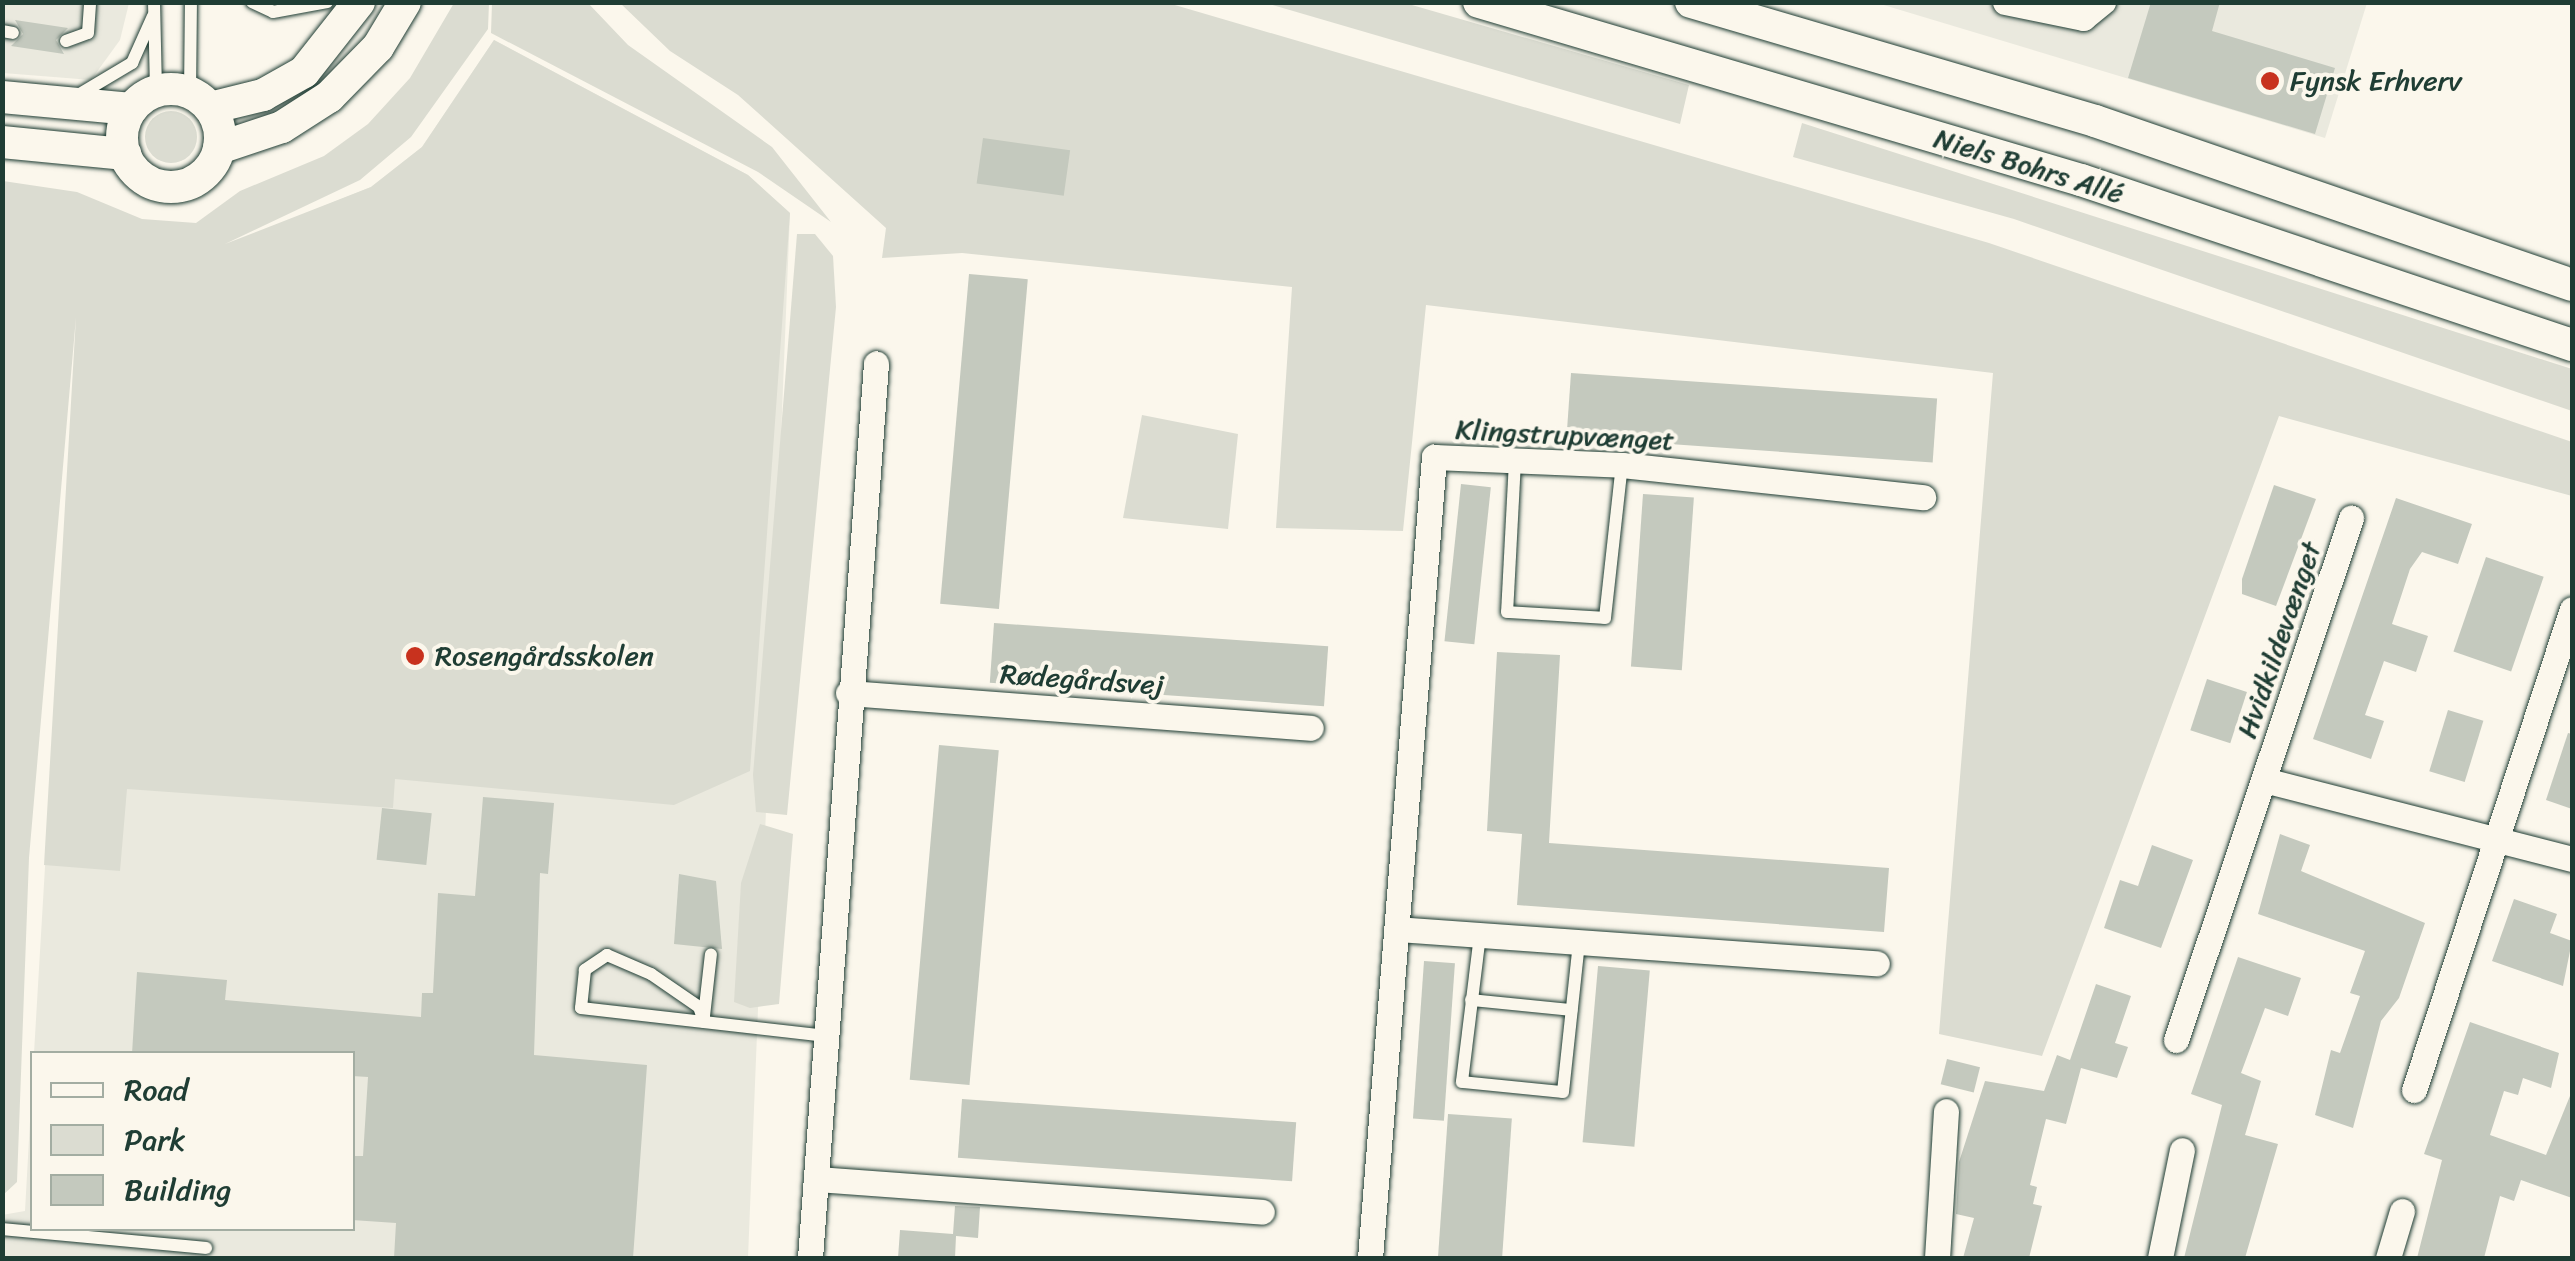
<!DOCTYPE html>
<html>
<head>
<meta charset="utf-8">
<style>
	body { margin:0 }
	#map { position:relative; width:2575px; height:1261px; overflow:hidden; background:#fbf7ec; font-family:Sriracha,sans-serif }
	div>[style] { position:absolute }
	.built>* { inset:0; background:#eae9de }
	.green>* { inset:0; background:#dbdcd1 }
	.round { border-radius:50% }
	.building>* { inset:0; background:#c4c9be; transform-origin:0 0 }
	.roads { filter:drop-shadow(0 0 2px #1f3d34) drop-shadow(0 0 2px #1f3d34) }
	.service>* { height:12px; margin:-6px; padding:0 6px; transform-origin:6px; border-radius:6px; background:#fbf7ec }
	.minor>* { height:25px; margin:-12.5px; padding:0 12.5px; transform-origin:12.5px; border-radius:12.5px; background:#fbf7ec }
	.tertiary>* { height:32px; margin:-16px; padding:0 16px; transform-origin:16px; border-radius:16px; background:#fbf7ec }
	.tertiary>.ring { margin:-16px; padding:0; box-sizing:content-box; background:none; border:32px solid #fbf7ec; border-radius:50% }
	.dots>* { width:28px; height:28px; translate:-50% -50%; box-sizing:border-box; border:5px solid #fbf7ec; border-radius:50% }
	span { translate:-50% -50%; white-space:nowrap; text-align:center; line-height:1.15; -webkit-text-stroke:8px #fbf7ec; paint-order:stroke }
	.poi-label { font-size:28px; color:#1f3d34 }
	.left { translate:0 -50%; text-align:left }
	.street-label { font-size:28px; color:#1f3d34 }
	.frame { position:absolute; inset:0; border:5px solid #1f3d34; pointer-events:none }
	.legend { position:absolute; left:30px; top:1051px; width:325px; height:180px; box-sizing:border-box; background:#fbf7ec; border:2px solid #a3ada2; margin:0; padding:12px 18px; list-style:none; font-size:30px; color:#1f3d34 }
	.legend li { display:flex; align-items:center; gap:20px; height:50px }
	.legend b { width:50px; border:2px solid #a3ada2 }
</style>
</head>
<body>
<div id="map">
	<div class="built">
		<div style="clip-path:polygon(2px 3px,129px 3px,120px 40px,91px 80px,3px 73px)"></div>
		<div style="clip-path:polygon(1877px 3px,2367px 3px,2325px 138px)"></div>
		<div style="clip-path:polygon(494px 40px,748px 175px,790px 213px,748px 1258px,3px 1258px,2px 1215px,25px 1211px,32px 1085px,32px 1228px,352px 1228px,352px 1054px,34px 1053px,81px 258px,204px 254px,371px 187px,422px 147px)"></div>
	</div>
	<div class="green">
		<div style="clip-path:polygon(454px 3px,489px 3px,488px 29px,411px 137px,360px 180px,225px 244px,371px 187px,422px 147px,494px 40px,748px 175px,790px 213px,750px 771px,674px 805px,395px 779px,393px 808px,127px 789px,120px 871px,44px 865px,76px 317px,29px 858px,17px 1182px,3px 1195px,3px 181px,77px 192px,142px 219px,196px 223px,240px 191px,324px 156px,368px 124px,410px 78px)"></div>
		<div style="clip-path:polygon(492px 3px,588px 3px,628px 45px,772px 147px,831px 222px,758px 172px,491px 33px)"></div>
		<div style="clip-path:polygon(620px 3px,1168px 3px,1989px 243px,2572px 442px,2572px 496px,2279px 416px,2042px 1056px,1939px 1034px,1993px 373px,1426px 305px,1403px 531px,1276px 528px,1292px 287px,962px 253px,882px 258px,886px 228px,738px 95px,670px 51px)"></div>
		<div style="clip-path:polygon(1266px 3px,1405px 3px,1689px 85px,1680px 124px)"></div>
		<div class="round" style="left:145px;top:111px;width:52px;height:52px"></div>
		<div style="clip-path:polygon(1802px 123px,2572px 369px,2572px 411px,2014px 219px,1793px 157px)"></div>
		<div style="clip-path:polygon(797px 234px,815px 234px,833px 256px,836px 307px,787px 815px,756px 812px,753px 775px)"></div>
		<div style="clip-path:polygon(1142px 415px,1238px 434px,1228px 529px,1123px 518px)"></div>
		<div style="clip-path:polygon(760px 824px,793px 834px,779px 1004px,750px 1008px,734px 1002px,741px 883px)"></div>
	</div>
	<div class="building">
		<div style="clip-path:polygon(2151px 2px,2220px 2px,2212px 31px,2335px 68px,2315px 134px,2128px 78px)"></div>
		<div style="clip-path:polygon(15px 20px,68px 28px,56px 40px,64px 54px,11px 46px,23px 34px)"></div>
		<div style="left:983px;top:138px;width:88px;height:46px;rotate:8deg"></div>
		<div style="left:969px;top:274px;width:59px;height:331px;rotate:5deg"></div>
		<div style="left:1571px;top:373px;width:367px;height:64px;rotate:4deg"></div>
		<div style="left:1461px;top:484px;width:30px;height:158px;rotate:6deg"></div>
		<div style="clip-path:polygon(2274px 485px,2316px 499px,2276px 606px,2242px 594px,2242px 579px)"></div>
		<div style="left:1643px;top:494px;width:51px;height:173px;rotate:4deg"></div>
		<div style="clip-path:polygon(2396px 498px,2472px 524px,2458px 564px,2422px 552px,2410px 569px,2392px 624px,2428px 636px,2416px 672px,2384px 661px,2365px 715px,2384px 721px,2371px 759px,2313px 739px)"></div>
		<div style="left:2486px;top:557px;width:61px;height:100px;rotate:19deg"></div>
		<div style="left:994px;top:623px;width:335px;height:60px;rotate:4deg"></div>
		<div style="clip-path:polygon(1497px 652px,1560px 655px,1549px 843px,1889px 868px,1884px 932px,1517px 905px,1522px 834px,1487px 831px)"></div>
		<div style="left:2207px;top:679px;width:42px;height:54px;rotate:18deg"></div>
		<div style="left:2448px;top:710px;width:37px;height:64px;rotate:17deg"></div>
		<div style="clip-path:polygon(2568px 733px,2572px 734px,2572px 809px,2546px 800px)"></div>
		<div style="left:939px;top:745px;width:60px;height:336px;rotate:5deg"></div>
		<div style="clip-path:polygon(483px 797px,554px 803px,548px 874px,540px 873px,534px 1055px,647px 1065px,633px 1258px,394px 1258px,396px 1223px,352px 1220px,352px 1156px,363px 1156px,368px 1077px,352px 1076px,352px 1054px,132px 1054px,137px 972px,227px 980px,225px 1000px,421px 1017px,422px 993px,433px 993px,438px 893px,475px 896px)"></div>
		<div style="left:382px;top:808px;width:50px;height:52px;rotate:6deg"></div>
		<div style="clip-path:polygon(2280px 834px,2310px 845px,2301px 871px,2425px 923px,2399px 998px,2381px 1021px,2353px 1128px,2315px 1115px,2331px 1050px,2340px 1053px,2360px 996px,2350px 993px,2365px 951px,2258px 914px)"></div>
		<div style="clip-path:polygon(2152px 845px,2193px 860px,2161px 948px,2104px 928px,2120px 880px,2138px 886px)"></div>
		<div style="clip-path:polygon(679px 874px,716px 881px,722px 949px,674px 944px)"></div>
		<div style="clip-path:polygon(2514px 899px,2557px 914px,2550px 933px,2572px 941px,2563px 986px,2492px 961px)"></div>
		<div style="clip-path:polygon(2238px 957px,2301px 978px,2288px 1016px,2265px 1008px,2241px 1073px,2261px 1081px,2245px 1135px,2278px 1144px,2245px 1258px,2184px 1258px,2222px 1105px,2191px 1094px)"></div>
		<div style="left:1424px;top:961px;width:31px;height:158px;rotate:4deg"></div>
		<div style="left:1598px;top:966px;width:52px;height:177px;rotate:5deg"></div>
		<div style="clip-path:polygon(2096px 984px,2131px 996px,2115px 1043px,2128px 1047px,2117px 1078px,2081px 1068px,2066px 1124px,2046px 1119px,2030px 1185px,2037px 1187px,2033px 1204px,2042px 1206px,2029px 1258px,1963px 1258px,1974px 1218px,1956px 1214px,1959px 1162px,1985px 1081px,2044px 1091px,2057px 1055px,2070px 1060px)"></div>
		<div style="clip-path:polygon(2470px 1022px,2559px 1053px,2551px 1088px,2523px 1078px,2518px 1095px,2504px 1091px,2490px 1135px,2546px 1155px,2572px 1091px,2572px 1198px,2521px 1180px,2514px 1201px,2500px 1196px,2484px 1258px,2417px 1258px,2442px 1160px,2424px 1154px)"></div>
		<div style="left:1947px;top:1059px;width:34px;height:26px;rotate:14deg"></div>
		<div style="left:962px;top:1099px;width:335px;height:59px;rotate:4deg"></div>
		<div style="left:1448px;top:1114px;width:64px;height:144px;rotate:4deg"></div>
		<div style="clip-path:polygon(955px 1206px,980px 1207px,978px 1238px,956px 1236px,955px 1258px,898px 1258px,900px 1230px,953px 1234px)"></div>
	</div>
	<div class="roads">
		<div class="service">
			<div style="left:154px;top:2px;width:89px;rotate:88.7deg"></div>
			<div style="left:252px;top:2px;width:23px;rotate:25deg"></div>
			<div style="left:273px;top:12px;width:55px;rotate:-10.5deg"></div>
			<div style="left:2px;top:31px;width:11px;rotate:10deg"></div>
			<div style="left:66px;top:41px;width:23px;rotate:-20deg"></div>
			<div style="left:88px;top:33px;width:31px;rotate:-86deg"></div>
			<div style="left:190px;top:93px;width:91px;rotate:-89.4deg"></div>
			<div style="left:80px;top:94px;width:61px;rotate:-30.8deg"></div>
			<div style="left:132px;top:63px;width:51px;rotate:-65.9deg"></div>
			<div style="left:1515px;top:461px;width:151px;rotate:93deg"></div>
			<div style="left:1507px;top:612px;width:98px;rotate:3.5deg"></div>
			<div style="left:1605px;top:618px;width:154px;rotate:-83.7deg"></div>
			<div style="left:1480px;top:935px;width:148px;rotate:97deg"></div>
			<div style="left:1462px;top:1082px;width:101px;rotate:5.7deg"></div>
			<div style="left:1563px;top:1092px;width:151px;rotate:-83.9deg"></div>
			<div style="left:1471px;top:1000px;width:101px;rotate:5.7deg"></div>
			<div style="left:704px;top:1016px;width:62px;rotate:-83.6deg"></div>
			<div style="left:704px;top:1022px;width:16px;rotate:-108deg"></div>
			<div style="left:699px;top:1007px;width:58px;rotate:-145.5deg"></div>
			<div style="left:651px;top:974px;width:48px;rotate:-156.6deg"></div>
			<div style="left:607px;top:955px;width:27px;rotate:146deg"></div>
			<div style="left:585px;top:970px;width:38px;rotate:96deg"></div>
			<div style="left:581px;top:1008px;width:247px;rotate:6.5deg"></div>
			<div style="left:2px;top:1229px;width:205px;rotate:5.3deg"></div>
		</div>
		<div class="minor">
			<div style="left:2005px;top:2px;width:80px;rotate:11.6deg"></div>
			<div style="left:2083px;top:18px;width:26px;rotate:-39deg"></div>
			<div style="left:848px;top:693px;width:464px;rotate:4.3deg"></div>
			<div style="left:2264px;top:780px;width:318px;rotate:14.4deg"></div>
			<div style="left:1397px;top:929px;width:481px;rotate:4.1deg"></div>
			<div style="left:2176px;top:1040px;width:551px;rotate:-71.47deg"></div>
			<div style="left:2414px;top:1090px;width:506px;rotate:-71.82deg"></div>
			<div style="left:816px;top:1179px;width:447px;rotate:4.2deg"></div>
			<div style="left:810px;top:1258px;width:897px;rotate:-85.78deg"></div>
			<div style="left:1370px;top:1258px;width:804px;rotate:-85.43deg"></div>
			<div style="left:1434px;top:457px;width:188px;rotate:2.4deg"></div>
			<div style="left:1622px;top:465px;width:303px;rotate:6.1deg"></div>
			<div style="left:1937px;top:1258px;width:147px;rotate:-86.5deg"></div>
			<div style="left:2160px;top:1258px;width:110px;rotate:-78.5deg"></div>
			<div style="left:2388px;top:1258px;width:49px;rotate:-73.4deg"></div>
		</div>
		<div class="tertiary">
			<div style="left:1479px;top:2px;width:628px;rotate:16.47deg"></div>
			<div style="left:2081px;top:180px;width:518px;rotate:18.57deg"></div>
			<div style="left:1691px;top:2px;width:421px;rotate:16.4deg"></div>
			<div style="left:2095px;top:121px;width:504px;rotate:18.97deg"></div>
			<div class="ring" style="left:122px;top:89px;width:66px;height:66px"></div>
			<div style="left:2px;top:97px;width:130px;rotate:5.3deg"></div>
			<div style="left:210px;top:108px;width:55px;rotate:-13.8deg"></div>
			<div style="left:263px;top:95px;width:47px;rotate:-29.3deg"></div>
			<div style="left:304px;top:72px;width:89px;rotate:-51.8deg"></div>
			<div style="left:2px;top:142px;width:124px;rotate:5.6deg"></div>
			<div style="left:219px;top:148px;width:66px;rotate:-18.4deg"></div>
			<div style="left:282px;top:127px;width:56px;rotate:-32.6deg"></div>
			<div style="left:329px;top:97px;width:70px;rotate:-45.6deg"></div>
			<div style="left:378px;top:47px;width:52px;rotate:-59deg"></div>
		</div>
	</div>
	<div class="dots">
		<div style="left:2270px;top:81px;background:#c8321e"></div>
		<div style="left:415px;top:656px;background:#c8321e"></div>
	</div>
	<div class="poi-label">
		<span class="left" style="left:2290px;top:81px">Fynsk Erhverv</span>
		<span class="left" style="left:435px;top:656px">Rosengårdsskolen</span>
	</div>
	<div class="street-label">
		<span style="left:2029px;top:166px;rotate:17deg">Niels Bohrs Allé</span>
		<span style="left:1565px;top:435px;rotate:3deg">Klingstrupvænget</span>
		<span style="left:2279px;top:640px;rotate:-71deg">Hvidkildevænget</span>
		<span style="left:1082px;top:680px;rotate:4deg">Rødegårdsvej</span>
	</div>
	<div class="frame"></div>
	<ul class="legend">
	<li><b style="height:12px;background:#fbf7ec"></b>Road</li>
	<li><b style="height:28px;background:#dbdcd1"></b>Park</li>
	<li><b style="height:28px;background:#c4c9be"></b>Building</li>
	</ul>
</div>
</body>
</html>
